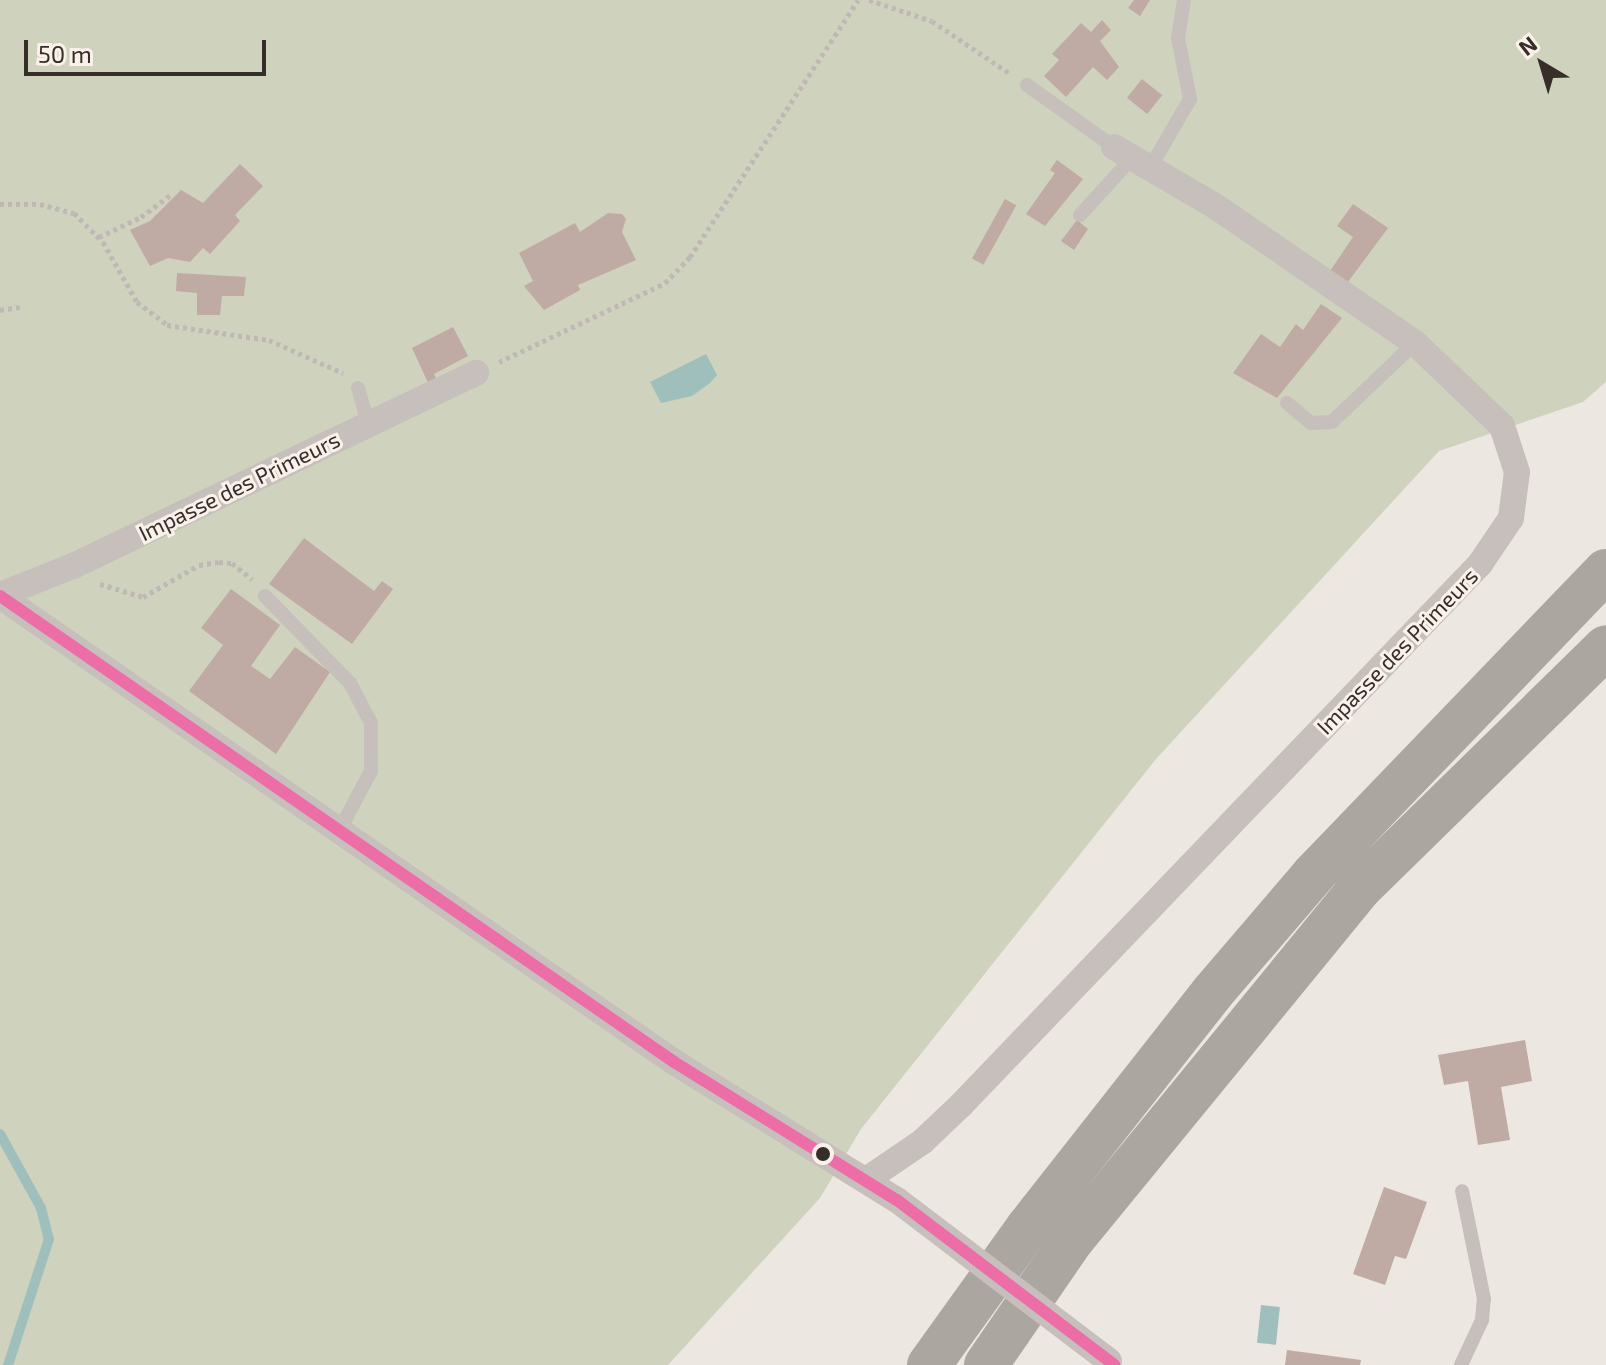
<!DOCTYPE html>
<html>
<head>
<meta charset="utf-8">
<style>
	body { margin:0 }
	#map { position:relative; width:1606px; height:1365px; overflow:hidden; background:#ede7e2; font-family:"Exo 2",sans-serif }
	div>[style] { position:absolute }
	.green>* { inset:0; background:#cfd2bd }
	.water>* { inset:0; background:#9fbfbd; transform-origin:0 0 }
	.stream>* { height:10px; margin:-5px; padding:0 5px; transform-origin:5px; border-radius:5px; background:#9fbfbd }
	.building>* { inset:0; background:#c0aaa4; transform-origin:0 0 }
	.path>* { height:5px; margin-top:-2.5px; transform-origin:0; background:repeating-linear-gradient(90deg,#bfb8b4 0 4px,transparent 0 8px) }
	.lane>* { height:14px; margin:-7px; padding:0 7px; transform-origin:7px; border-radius:7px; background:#c6bfbb }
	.street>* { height:26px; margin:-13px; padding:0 13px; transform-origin:13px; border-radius:13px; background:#c6bfbb }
	.highway>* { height:44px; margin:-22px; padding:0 22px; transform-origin:22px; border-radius:22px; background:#aca6a1 }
	.street-bridge>* { height:26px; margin:-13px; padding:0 13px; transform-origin:13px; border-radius:13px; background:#c6bfbb }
	.bus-1>* { height:12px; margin:-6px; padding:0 6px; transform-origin:6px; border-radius:6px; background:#ed6ea7 }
	.dots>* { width:22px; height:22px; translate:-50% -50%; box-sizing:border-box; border:4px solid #f9f1ea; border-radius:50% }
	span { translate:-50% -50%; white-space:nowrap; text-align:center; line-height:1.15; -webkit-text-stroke:6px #f9f1ea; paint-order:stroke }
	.street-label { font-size:22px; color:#372d29 }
	.north { position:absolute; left:1502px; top:24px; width:80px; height:80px; -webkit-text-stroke:6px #f9f1ea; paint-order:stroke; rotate:322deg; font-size:22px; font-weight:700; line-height:32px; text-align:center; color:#372d29 }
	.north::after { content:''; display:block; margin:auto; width:28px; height:36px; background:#372d29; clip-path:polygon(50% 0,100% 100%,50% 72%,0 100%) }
	.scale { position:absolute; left:24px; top:40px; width:242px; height:36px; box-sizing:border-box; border:4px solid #372d29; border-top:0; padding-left:10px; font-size:24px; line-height:28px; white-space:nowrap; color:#372d29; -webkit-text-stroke:6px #f9f1ea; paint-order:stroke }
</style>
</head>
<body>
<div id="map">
	<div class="green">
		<div style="clip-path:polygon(0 0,1606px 0,1606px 382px,1583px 402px,1439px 451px,1156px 759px,861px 1129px,820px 1198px,668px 1365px,0 1365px)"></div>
	</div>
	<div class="water">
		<div style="clip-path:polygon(706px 354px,717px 375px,710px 383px,692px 396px,661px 403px,650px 382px)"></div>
		<div style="left:1261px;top:1305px;width:19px;height:38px;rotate:6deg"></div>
	</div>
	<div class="stream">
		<div style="left:0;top:1134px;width:85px;rotate:61deg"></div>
		<div style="left:41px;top:1208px;width:32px;rotate:76deg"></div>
		<div style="left:49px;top:1239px;width:133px;rotate:108deg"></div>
	</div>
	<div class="building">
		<div style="clip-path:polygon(1134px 0,1150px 0,1140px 16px,1128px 8px)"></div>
		<div style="clip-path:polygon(1102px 20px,1111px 30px,1100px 41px,1119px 67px,1107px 80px,1093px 67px,1066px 97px,1044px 76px,1059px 60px,1052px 54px,1081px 23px,1091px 32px)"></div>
		<div style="left:1142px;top:79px;width:26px;height:24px;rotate:39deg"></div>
		<div style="clip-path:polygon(1057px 160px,1083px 179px,1045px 226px,1026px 214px,1055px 173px,1050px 170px)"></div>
		<div style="clip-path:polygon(240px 164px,263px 186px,235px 215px,240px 221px,210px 254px,203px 248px,190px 262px,168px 258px,150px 266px,130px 230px,150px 221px,181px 190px,203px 203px)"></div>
		<div style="left:1005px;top:199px;width:13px;height:68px;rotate:29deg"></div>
		<div style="clip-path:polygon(1353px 204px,1388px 228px,1345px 286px,1328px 274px,1353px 237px,1337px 226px)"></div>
		<div style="clip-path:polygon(608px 213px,622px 214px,626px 219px,622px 232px,636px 260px,578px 285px,580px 290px,544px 310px,524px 286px,533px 281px,519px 253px,575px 223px,580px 232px)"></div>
		<div style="clip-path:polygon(1077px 220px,1088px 229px,1074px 250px,1061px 241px)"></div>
		<div style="clip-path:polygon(177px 273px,246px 277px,244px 296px,222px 296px,220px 315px,197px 315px,197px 293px,176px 291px)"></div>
		<div style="clip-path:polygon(1321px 304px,1342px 318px,1277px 398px,1233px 373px,1261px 334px,1280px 347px,1296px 324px,1303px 330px)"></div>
		<div style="clip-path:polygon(453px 327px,468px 356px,434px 374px,437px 381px,429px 385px,412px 348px)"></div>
		<div style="clip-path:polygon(304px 538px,374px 591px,382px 581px,393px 589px,352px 644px,269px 584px)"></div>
		<div style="clip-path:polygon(231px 589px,280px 625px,251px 666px,270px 679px,295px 647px,330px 672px,276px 754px,189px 691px,223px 645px,201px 628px)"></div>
		<div style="clip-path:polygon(1525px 1040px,1532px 1081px,1501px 1087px,1510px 1140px,1478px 1145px,1468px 1081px,1444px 1085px,1438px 1055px)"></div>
		<div style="clip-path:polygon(1384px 1187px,1427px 1202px,1406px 1259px,1395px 1256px,1385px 1285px,1353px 1274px)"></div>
		<div style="clip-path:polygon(1287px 1350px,1361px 1360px,1360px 1365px,1285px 1365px)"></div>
	</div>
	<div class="path">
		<div style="left:869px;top:0;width:66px;rotate:18.4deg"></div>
		<div style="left:932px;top:21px;width:93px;rotate:34deg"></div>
		<div style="left:0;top:204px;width:40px"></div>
		<div style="left:40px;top:204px;width:35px;rotate:15deg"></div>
		<div style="left:74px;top:213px;width:41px;rotate:45deg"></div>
		<div style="left:103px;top:242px;width:69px;rotate:60.5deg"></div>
		<div style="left:137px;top:302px;width:38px;rotate:37deg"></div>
		<div style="left:167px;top:325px;width:103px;rotate:8.4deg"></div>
		<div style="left:269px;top:340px;width:81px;rotate:24deg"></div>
		<div style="left:99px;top:237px;width:47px;rotate:-25.5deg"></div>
		<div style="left:141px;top:217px;width:38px;rotate:-37deg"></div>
		<div style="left:0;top:310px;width:24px;rotate:-9deg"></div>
		<div style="left:499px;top:362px;width:184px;rotate:-25.4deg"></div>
		<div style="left:665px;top:283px;width:36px;rotate:-46deg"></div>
		<div style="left:690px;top:257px;width:307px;rotate:-56.8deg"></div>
		<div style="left:100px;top:584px;width:45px;rotate:16.8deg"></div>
		<div style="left:143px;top:597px;width:64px;rotate:-29.7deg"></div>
		<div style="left:199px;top:565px;width:20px;rotate:-9deg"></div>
		<div style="left:219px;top:562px;width:13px;rotate:4deg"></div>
		<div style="left:232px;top:563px;width:26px;rotate:39deg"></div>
	</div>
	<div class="lane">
		<div style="left:1027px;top:85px;width:107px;rotate:35.5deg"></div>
		<div style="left:1150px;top:168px;width:80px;rotate:-59.9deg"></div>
		<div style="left:1190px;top:99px;width:62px;rotate:-101.1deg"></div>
		<div style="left:1178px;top:38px;width:38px;rotate:-81deg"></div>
		<div style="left:1080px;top:215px;width:77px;rotate:-47.6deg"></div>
		<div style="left:358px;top:388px;width:37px;rotate:74deg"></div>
		<div style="left:1287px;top:403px;width:31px;rotate:40deg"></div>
		<div style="left:1311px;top:423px;width:21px;rotate:-3deg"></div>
		<div style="left:1332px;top:422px;width:115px;rotate:-43.6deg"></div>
		<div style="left:265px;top:596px;width:122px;rotate:45.7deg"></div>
		<div style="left:350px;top:683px;width:45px;rotate:62.3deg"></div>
		<div style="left:371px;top:723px;width:48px;rotate:90deg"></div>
		<div style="left:371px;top:771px;width:68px;rotate:118.1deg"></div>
		<div style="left:1461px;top:1365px;width:50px;rotate:-65deg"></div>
		<div style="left:1482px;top:1320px;width:21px;rotate:-85deg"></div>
		<div style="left:1484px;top:1299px;width:110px;rotate:-101.5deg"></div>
	</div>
	<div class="street">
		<div style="left:0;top:595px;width:79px;rotate:-21.7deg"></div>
		<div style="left:73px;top:566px;width:447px;rotate:-25.6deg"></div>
		<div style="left:0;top:596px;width:819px;rotate:34.66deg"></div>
		<div style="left:674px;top:1062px;width:262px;rotate:31.8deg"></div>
		<div style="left:866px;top:1180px;width:68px;rotate:-34.2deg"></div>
		<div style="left:922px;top:1142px;width:54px;rotate:-43.5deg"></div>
		<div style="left:961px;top:1105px;width:750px;rotate:-46.19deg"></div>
		<div style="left:1480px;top:564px;width:55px;rotate:-56deg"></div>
		<div style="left:1511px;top:518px;width:46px;rotate:-82.6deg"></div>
		<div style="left:1517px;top:472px;width:48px;rotate:-108.1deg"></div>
		<div style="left:1502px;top:426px;width:120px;rotate:-136.3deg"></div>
		<div style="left:1415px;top:343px;width:242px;rotate:-145.6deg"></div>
		<div style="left:1215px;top:206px;width:117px;rotate:-149.7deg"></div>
	</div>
	<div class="highway">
		<div style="left:929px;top:1365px;width:170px;rotate:-54.3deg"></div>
		<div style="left:1028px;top:1227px;width:298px;rotate:-51.8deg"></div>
		<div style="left:1212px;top:993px;width:155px;rotate:-49.4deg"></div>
		<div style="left:1313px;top:875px;width:422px;rotate:-46.1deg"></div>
		<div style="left:986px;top:1365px;width:152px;rotate:-55.5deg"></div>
		<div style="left:1072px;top:1240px;width:455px;rotate:-50.7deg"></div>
		<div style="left:1360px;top:888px;width:344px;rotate:-44.4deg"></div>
	</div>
	<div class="street-bridge">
		<div style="left:897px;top:1200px;width:266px;rotate:37.2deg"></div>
	</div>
	<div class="bus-1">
		<div style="left:0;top:596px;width:819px;rotate:34.66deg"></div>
		<div style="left:674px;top:1062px;width:262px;rotate:31.8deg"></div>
		<div style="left:897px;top:1200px;width:273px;rotate:37.2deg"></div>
	</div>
	<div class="dots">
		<div style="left:823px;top:1154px;background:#372d29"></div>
	</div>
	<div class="street-label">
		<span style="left:239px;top:486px;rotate:-26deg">Impasse des Primeurs</span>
		<span style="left:1397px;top:651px;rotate:-46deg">Impasse des Primeurs</span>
	</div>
	<div class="north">N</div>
	<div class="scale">50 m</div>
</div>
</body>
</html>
